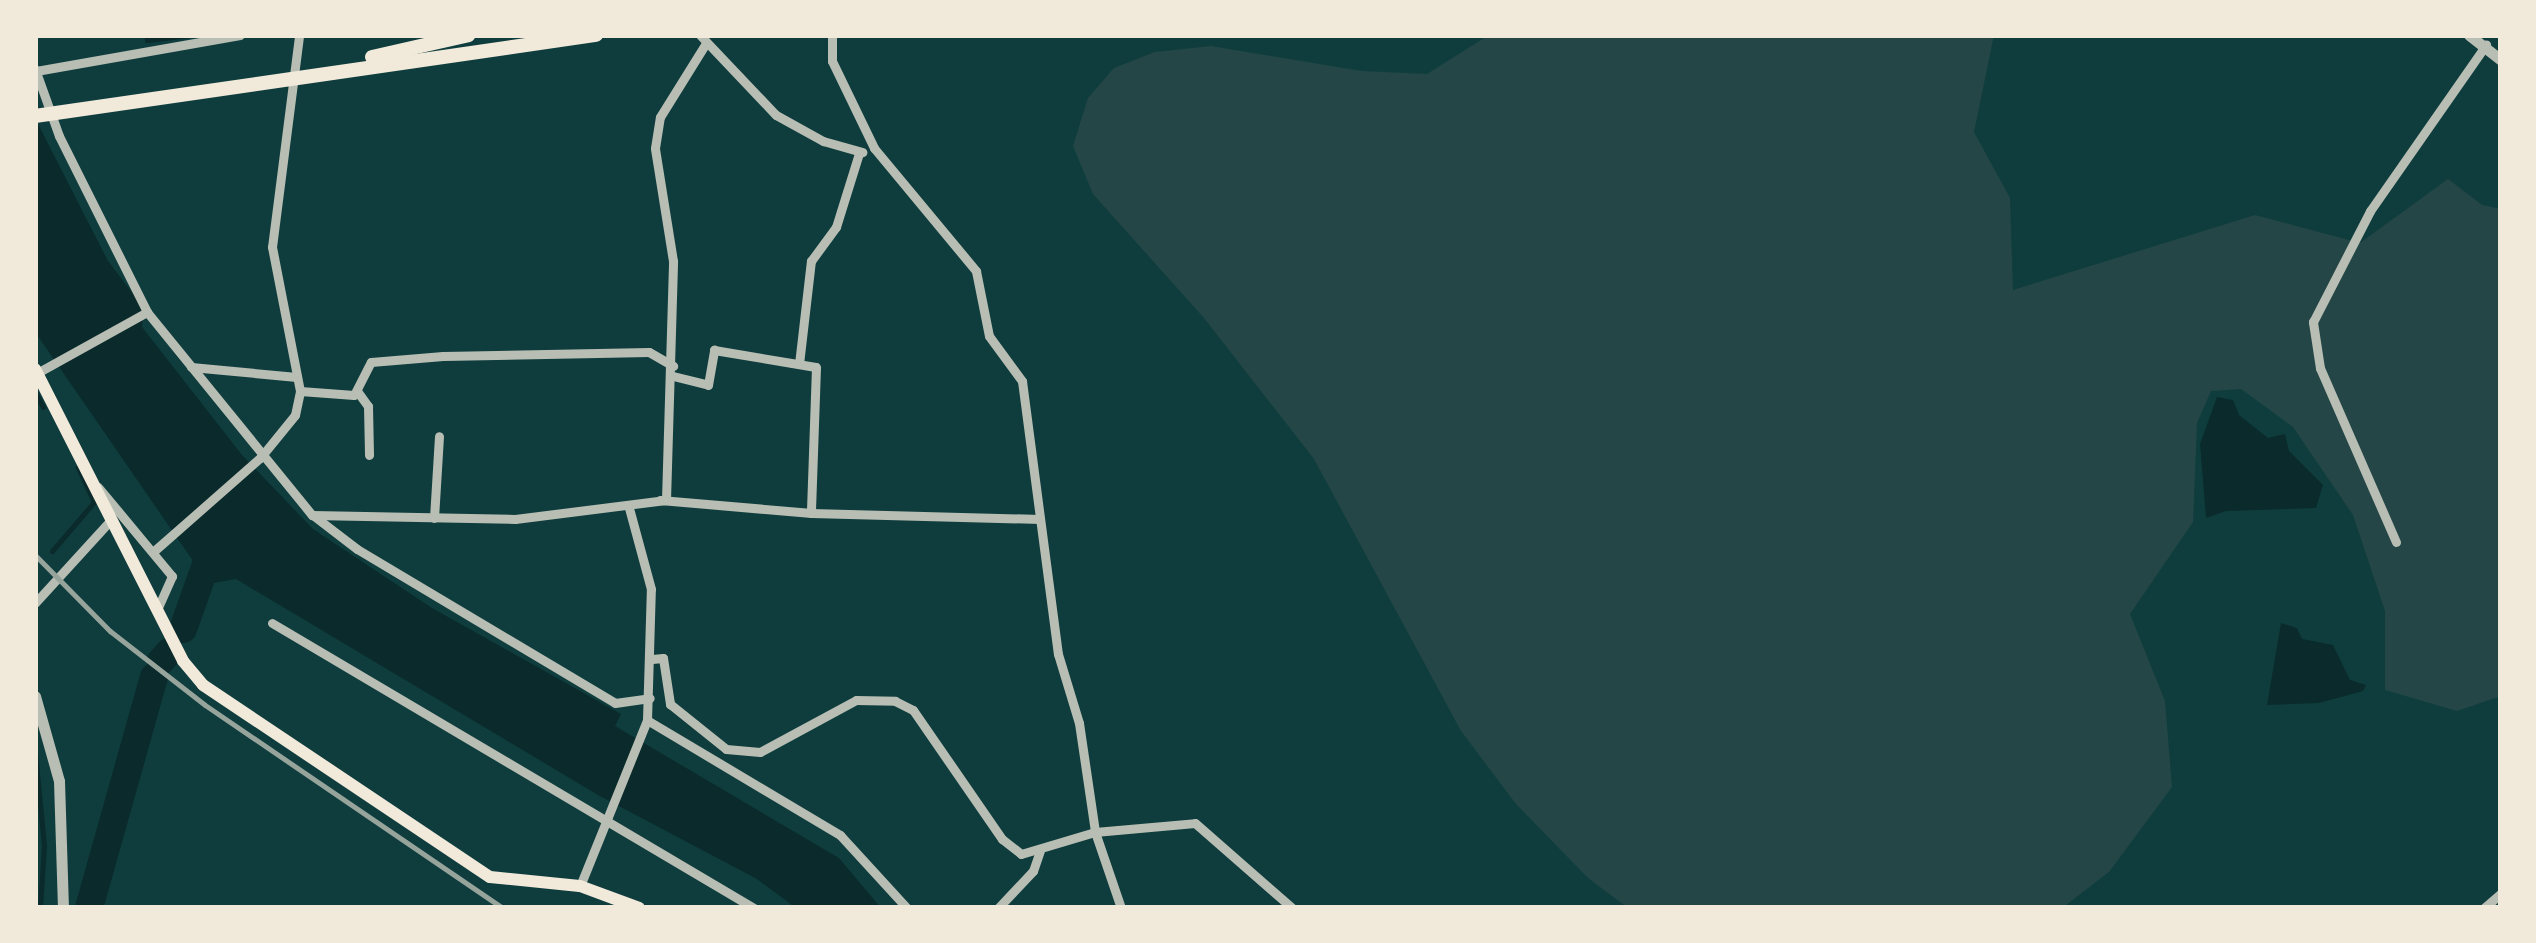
<!DOCTYPE html>
<html>
<head>
<meta charset="utf-8">
<style>
	body { margin:0 }
	#map { position:relative; width:2536px; height:943px; overflow:hidden; background:#0f3d3e; font-family:"Noto Sans",sans-serif }
	div>[style] { position:absolute }
	.green>* { inset:0; background:#244646 }
	.water>* { inset:0; background:#0a2a2b }
	.stream>* { height:5px; margin:-2.5px; padding:0 2.5px; transform-origin:2.5px; border-radius:2.5px; background:#0a2a2b }
	.river>* { height:28px; margin:-14px; padding:0 14px; transform-origin:14px; border-radius:14px; background:#0a2a2b }
	.minor>* { height:9px; margin:-4.5px; padding:0 4.5px; transform-origin:4.5px; border-radius:4.5px; background:#b8beb3 }
	.tertiary>* { height:11px; margin:-5.5px; padding:0 5.5px; transform-origin:5.5px; border-radius:5.5px; background:#b8beb3 }
	.secondary>* { height:12px; margin:-6px; padding:0 6px; transform-origin:6px; border-radius:6px; background:#f1e9da }
	.primary>* { height:14px; margin:-7px; padding:0 7px; transform-origin:7px; border-radius:7px; background:#f1e9da }
	.rail>* { height:5px; margin:-2.5px; padding:0 2.5px; transform-origin:2.5px; border-radius:2.5px; background:#97a49c }
	span { translate:-50% -50%; white-space:nowrap; text-align:center; line-height:1.15; -webkit-text-stroke:10px #f1e9da; paint-order:stroke }
	.frame { position:absolute; inset:0; border:38px solid #f1e9da; pointer-events:none }
</style>
</head>
<body>
<div id="map">
	<div class="green">
		<div style="clip-path:polygon(1489px 35px,1994px 35px,1974px 132px,2010px 198px,2013px 290px,2255px 215px,2360px 243px,2448px 179px,2482px 205px,2501px 209px,2501px 696px,2457px 711px,2385px 690px,2385px 611px,2353px 515px,2293px 427px,2241px 389px,2211px 391px,2197px 423px,2193px 522px,2130px 614px,2165px 701px,2172px 787px,2109px 872px,2062px 908px,1628px 908px,1588px 878px,1516px 804px,1461px 731px,1314px 459px,1204px 318px,1093px 194px,1073px 146px,1088px 98px,1114px 68px,1155px 52px,1211px 46px,1361px 71px,1427px 74px)"></div>
	</div>
	<div class="water">
		<div style="clip-path:polygon(35px 118px,108px 261px,144px 308px,142px 327px,242px 455px,313px 529px,432px 608px,621px 714px,615px 726px,839px 858px,881px 908px,796px 908px,757px 879px,598px 795px,236px 579px,214px 583px,200px 571px,35px 332px)"></div>
		<div style="clip-path:polygon(2217px 397px,2233px 400px,2239px 415px,2268px 438px,2285px 434px,2289px 451px,2323px 485px,2316px 508px,2226px 511px,2206px 518px,2200px 444px)"></div>
		<div style="clip-path:polygon(2281px 623px,2297px 628px,2302px 639px,2333px 645px,2350px 680px,2366px 685px,2363px 691px,2319px 703px,2267px 705px)"></div>
	</div>
	<div class="stream">
		<div style="left:146px;top:35px;width:5px;rotate:79deg"></div>
		<div style="left:147px;top:40px;width:43px;rotate:-6.6deg"></div>
		<div style="left:35px;top:392px;width:17px;rotate:62deg"></div>
		<div style="left:52px;top:551px;width:65px;rotate:-49.4deg"></div>
		<div style="left:94px;top:502px;width:38px;rotate:-115deg"></div>
		<div style="left:35px;top:752px;width:94px;rotate:84.5deg"></div>
		<div style="left:44px;top:846px;width:62px;rotate:93.7deg"></div>
	</div>
	<div class="river">
		<div style="left:183px;top:629px;width:96px;rotate:-70.4deg"></div>
		<div style="left:161px;top:661px;width:12px;rotate:-48deg"></div>
		<div style="left:89px;top:908px;width:240px;rotate:-74.3deg"></div>
	</div>
	<div class="minor">
		<div style="left:700px;top:35px;width:110px;rotate:46.5deg"></div>
		<div style="left:776px;top:115px;width:54px;rotate:29deg"></div>
		<div style="left:823px;top:141px;width:41px;rotate:15.8deg"></div>
		<div style="left:832px;top:35px;width:26px;rotate:90deg"></div>
		<div style="left:832px;top:61px;width:97px;rotate:64.2deg"></div>
		<div style="left:874px;top:148px;width:160px;rotate:50.3deg"></div>
		<div style="left:976px;top:271px;width:66px;rotate:78.7deg"></div>
		<div style="left:989px;top:336px;width:56px;rotate:53.7deg"></div>
		<div style="left:1022px;top:381px;width:275px;rotate:82.5deg"></div>
		<div style="left:1058px;top:654px;width:72px;rotate:73.1deg"></div>
		<div style="left:1079px;top:723px;width:110px;rotate:81.6deg"></div>
		<div style="left:1095px;top:832px;width:80px;rotate:71.1deg"></div>
		<div style="left:35px;top:69px;width:71px;rotate:70.3deg"></div>
		<div style="left:59px;top:136px;width:197px;rotate:63.4deg"></div>
		<div style="left:147px;top:312px;width:262px;rotate:50.9deg"></div>
		<div style="left:312px;top:515px;width:203px;rotate:1.1deg"></div>
		<div style="left:515px;top:519px;width:152px;rotate:-7.2deg"></div>
		<div style="left:666px;top:500px;width:239px;rotate:-88.3deg"></div>
		<div style="left:673px;top:261px;width:114px;rotate:-99.1deg"></div>
		<div style="left:655px;top:148px;width:31px;rotate:-81deg"></div>
		<div style="left:660px;top:117px;width:87px;rotate:-58.1deg"></div>
		<div style="left:36px;top:71px;width:207px;rotate:-10deg"></div>
		<div style="left:799px;top:364px;width:104px;rotate:-83.4deg"></div>
		<div style="left:811px;top:261px;width:42px;rotate:-53.7deg"></div>
		<div style="left:836px;top:227px;width:77px;rotate:-72.7deg"></div>
		<div style="left:191px;top:367px;width:106px;rotate:5.4deg"></div>
		<div style="left:37px;top:373px;width:126px;rotate:-29deg"></div>
		<div style="left:673px;top:376px;width:36px;rotate:14deg"></div>
		<div style="left:708px;top:385px;width:36px;rotate:-80deg"></div>
		<div style="left:714px;top:350px;width:103px;rotate:9.5deg"></div>
		<div style="left:816px;top:367px;width:146px;rotate:92deg"></div>
		<div style="left:300px;top:391px;width:54px;rotate:4.2deg"></div>
		<div style="left:354px;top:395px;width:37px;rotate:-63deg"></div>
		<div style="left:371px;top:362px;width:72px;rotate:-4.8deg"></div>
		<div style="left:443px;top:356px;width:206px;rotate:-1.1deg"></div>
		<div style="left:649px;top:352px;width:28px;rotate:30deg"></div>
		<div style="left:357px;top:391px;width:19px;rotate:54deg"></div>
		<div style="left:368px;top:406px;width:49px;rotate:88.8deg"></div>
		<div style="left:98px;top:487px;width:116px;rotate:50.3deg"></div>
		<div style="left:172px;top:576px;width:35px;rotate:114deg"></div>
		<div style="left:660px;top:500px;width:152px;rotate:4.9deg"></div>
		<div style="left:811px;top:513px;width:229px;rotate:1.5deg"></div>
		<div style="left:314px;top:516px;width:54px;rotate:37.5deg"></div>
		<div style="left:357px;top:549px;width:300px;rotate:30.8deg"></div>
		<div style="left:615px;top:703px;width:35px;rotate:-8deg"></div>
		<div style="left:434px;top:518px;width:82px;rotate:-86.5deg"></div>
		<div style="left:2396px;top:542px;width:190px;rotate:-113.6deg"></div>
		<div style="left:2320px;top:368px;width:47px;rotate:-98.7deg"></div>
		<div style="left:2313px;top:322px;width:125px;rotate:-62.8deg"></div>
		<div style="left:2370px;top:211px;width:203px;rotate:-55.1deg"></div>
		<div style="left:154px;top:551px;width:141px;rotate:-41.3deg"></div>
		<div style="left:260px;top:458px;width:55px;rotate:-50.9deg"></div>
		<div style="left:295px;top:415px;width:25px;rotate:-78deg"></div>
		<div style="left:300px;top:391px;width:147px;rotate:-101deg"></div>
		<div style="left:272px;top:247px;width:214px;rotate:-82.7deg"></div>
		<div style="left:35px;top:603px;width:111px;rotate:-47.6deg"></div>
		<div style="left:272px;top:623px;width:560px;rotate:30.6deg"></div>
		<div style="left:652px;top:659px;width:11px;rotate:-5deg"></div>
		<div style="left:663px;top:658px;width:47px;rotate:81.3deg"></div>
		<div style="left:670px;top:704px;width:72px;rotate:38.8deg"></div>
		<div style="left:726px;top:749px;width:34px;rotate:5deg"></div>
		<div style="left:760px;top:752px;width:109px;rotate:-28.4deg"></div>
		<div style="left:856px;top:700px;width:39px;rotate:1deg"></div>
		<div style="left:895px;top:701px;width:20px;rotate:27deg"></div>
		<div style="left:913px;top:710px;width:157px;rotate:55.4deg"></div>
		<div style="left:1002px;top:839px;width:24px;rotate:38deg"></div>
		<div style="left:1021px;top:854px;width:77px;rotate:-16.6deg"></div>
		<div style="left:1095px;top:832px;width:100px;rotate:-5.1deg"></div>
		<div style="left:1195px;top:823px;width:129px;rotate:41.2deg"></div>
		<div style="left:647px;top:720px;width:225px;rotate:30.8deg"></div>
		<div style="left:840px;top:835px;width:99px;rotate:47.5deg"></div>
		<div style="left:580px;top:886px;width:179px;rotate:-68deg"></div>
		<div style="left:647px;top:720px;width:131px;rotate:-88.3deg"></div>
		<div style="left:651px;top:589px;width:84px;rotate:-105.2deg"></div>
		<div style="left:998px;top:908px;width:51px;rotate:-46.6deg"></div>
		<div style="left:1033px;top:871px;width:21px;rotate:-71deg"></div>
		<div style="left:2484px;top:908px;width:23px;rotate:-41deg"></div>
	</div>
	<div class="tertiary">
		<div style="left:2469px;top:35px;width:41px;rotate:38deg"></div>
		<div style="left:35px;top:696px;width:88px;rotate:74.2deg"></div>
		<div style="left:59px;top:781px;width:127px;rotate:88.2deg"></div>
	</div>
	<div class="secondary">
		<div style="left:35px;top:369px;width:327px;rotate:63.1deg"></div>
		<div style="left:183px;top:661px;width:31px;rotate:50deg"></div>
		<div style="left:203px;top:685px;width:345px;rotate:33.8deg"></div>
		<div style="left:490px;top:877px;width:90px;rotate:5.7deg"></div>
		<div style="left:580px;top:886px;width:63px;rotate:20.4deg"></div>
	</div>
	<div class="primary">
		<div style="left:372px;top:57px;width:99px;rotate:-12.8deg"></div>
		<div style="left:35px;top:116px;width:567px;rotate:-8.22deg"></div>
	</div>
	<div class="rail">
		<div style="left:35px;top:555px;width:107px;rotate:45.4deg"></div>
		<div style="left:110px;top:631px;width:120px;rotate:37.9deg"></div>
		<div style="left:205px;top:705px;width:361px;rotate:34.3deg"></div>
	</div>
	<div class="frame"></div>
</div>
</body>
</html>
